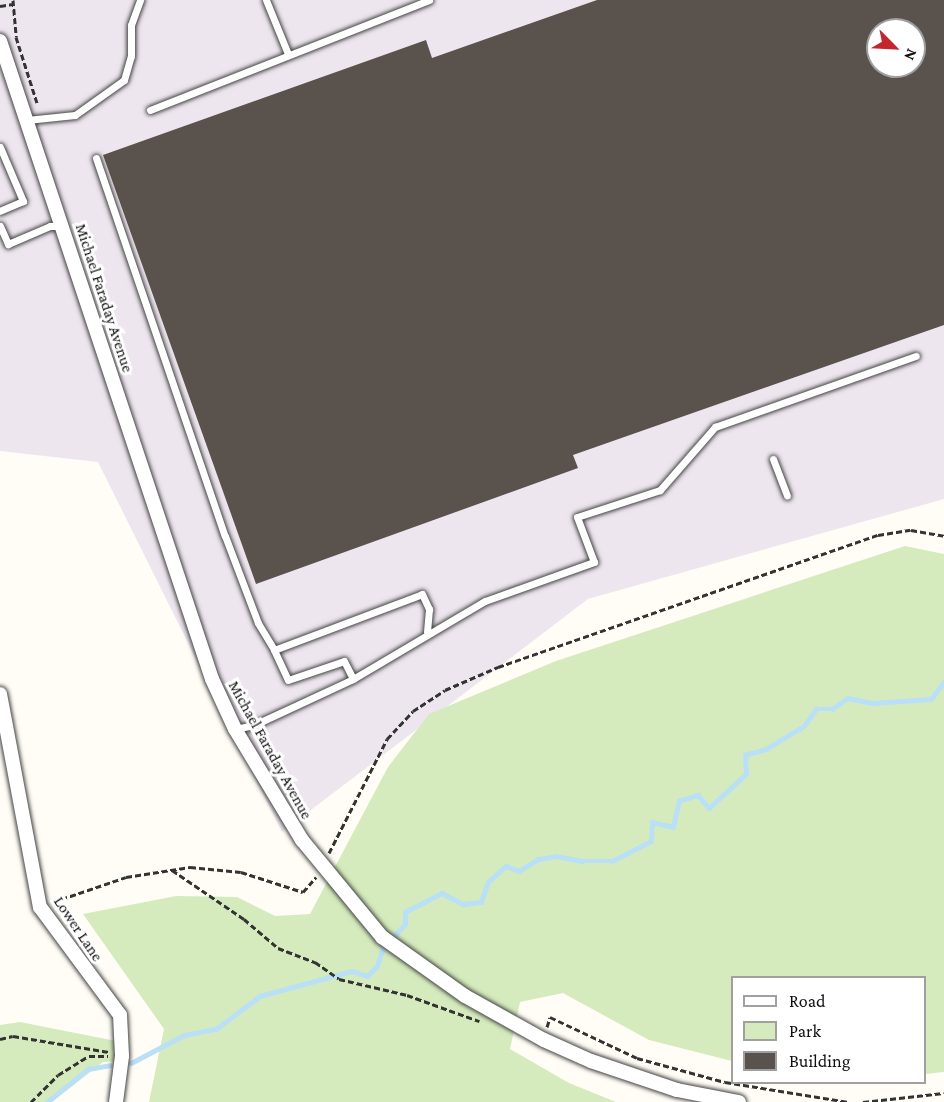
<!DOCTYPE html>
<html>
<head>
<meta charset="utf-8">
<style>
	body { margin:0 }
	#map { position:relative; width:944px; height:1102px; overflow:hidden; background:#fffdf5; font-family:"Crimson Pro",serif }
	div>[style] { position:absolute }
	.industrial>* { inset:0; background:#eee6ef }
	.green>* { inset:0; background:#d5ebbd }
	.stream>* { height:4.5px; margin:-2.25px; padding:0 2.25px; transform-origin:2.25px; border-radius:2.25px; background:#b9e0f7 }
	.building>* { inset:0; background:#5a524d }
	.path>* { height:3px; margin-top:-1.5px; transform-origin:0; background:repeating-linear-gradient(90deg,#333 0 6px,transparent 0 9px) }
	.roads { filter:drop-shadow(0 0 2px #444) drop-shadow(0 0 2px #444) }
	.lane>* { height:7px; margin:-3.5px; padding:0 3.5px; transform-origin:3.5px; border-radius:3.5px; background:#fff }
	.street>* { height:14px; margin:-7px; padding:0 7px; transform-origin:7px; border-radius:7px; background:#fff }
	span { translate:-50% -50%; white-space:nowrap; text-align:center; line-height:1.15; -webkit-text-stroke:6px #fff; paint-order:stroke }
	.street-label { font-size:16px; color:#111 }
	.legend { position:absolute; left:731px; top:976px; width:195px; height:108px; box-sizing:border-box; background:#fff; border:2px solid #a0a0a0; margin:0; padding:8px 10px; list-style:none; font-size:18px; color:#111 }
	.legend li { display:flex; align-items:center; gap:12px; height:30px }
	.legend b { width:30px; border:2px solid #a0a0a0 }
	.north { position:absolute; left:866px; top:18px; width:60px; height:60px; box-sizing:border-box; background:#fff; border:2px solid #a0a0a0; border-radius:50%; rotate:114deg; font-size:16px; font-weight:700; line-height:24px; text-align:center; color:#111 }
	.north::after { content:''; display:block; margin:auto; width:21px; height:27px; background:#c4262e; clip-path:polygon(50% 0,100% 100%,50% 72%,0 100%) }
</style>
</head>
<body>
<div id="map">
	<div class="industrial">
		<div style="clip-path:polygon(evenodd,0 0,944px 0,944px 499px,588px 599px,282px 832px,98px 462px,0 451px,0 0,878px 30px,914px 30px,914px 66px,878px 66px,878px 30px)"></div>
	</div>
	<div class="green">
		<div style="clip-path:polygon(905px 546px,944px 554px,944px 1072px,925px 1074px,924px 978px,732px 978px,732px 1061px,649px 1040px,563px 993px,520px 1002px,510px 1049px,569px 1083px,616px 1102px,149px 1102px,164px 1029px,83px 914px,176px 896px,237px 897px,275px 916px,310px 914px,388px 767px,429px 714px,556px 661px)"></div>
		<div style="clip-path:polygon(20px 1022px,116px 1041px,119px 1061px,103px 1062px,52px 1102px,0 1102px,0 1025px)"></div>
	</div>
	<div class="stream">
		<div style="left:131px;top:1063px;width:60px;rotate:-27.8deg"></div>
		<div style="left:184px;top:1035px;width:33px;rotate:-11deg"></div>
		<div style="left:216px;top:1029px;width:55px;rotate:-36.9deg"></div>
		<div style="left:260px;top:996px;width:95px;rotate:-15.2deg"></div>
		<div style="left:352px;top:971px;width:16px;rotate:18deg"></div>
		<div style="left:367px;top:976px;width:14px;rotate:-45deg"></div>
		<div style="left:377px;top:966px;width:20px;rotate:-72deg"></div>
		<div style="left:383px;top:947px;width:32px;rotate:-46deg"></div>
		<div style="left:405px;top:924px;width:12px;rotate:-90deg"></div>
		<div style="left:405px;top:912px;width:42px;rotate:-27.2deg"></div>
		<div style="left:442px;top:893px;width:24px;rotate:28deg"></div>
		<div style="left:463px;top:904px;width:18px;rotate:-6deg"></div>
		<div style="left:481px;top:902px;width:21px;rotate:-71deg"></div>
		<div style="left:488px;top:882px;width:24px;rotate:-42deg"></div>
		<div style="left:506px;top:866px;width:14px;rotate:21deg"></div>
		<div style="left:519px;top:871px;width:22px;rotate:-32deg"></div>
		<div style="left:538px;top:859px;width:18px;rotate:-9deg"></div>
		<div style="left:556px;top:856px;width:26px;rotate:11deg"></div>
		<div style="left:582px;top:861px;width:30px"></div>
		<div style="left:612px;top:861px;width:44px;rotate:-27.1deg"></div>
		<div style="left:651px;top:841px;width:19px;rotate:-87deg"></div>
		<div style="left:652px;top:822px;width:22px;rotate:13deg"></div>
		<div style="left:673px;top:827px;width:27px;rotate:-77deg"></div>
		<div style="left:679px;top:801px;width:20px;rotate:-18deg"></div>
		<div style="left:698px;top:795px;width:17px;rotate:50deg"></div>
		<div style="left:709px;top:808px;width:50px;rotate:-42.6deg"></div>
		<div style="left:746px;top:774px;width:19px;rotate:-93deg"></div>
		<div style="left:745px;top:755px;width:22px;rotate:-16deg"></div>
		<div style="left:766px;top:749px;width:44px;rotate:-31.2deg"></div>
		<div style="left:804px;top:726px;width:21px;rotate:-55deg"></div>
		<div style="left:816px;top:709px;width:16px"></div>
		<div style="left:832px;top:709px;width:19px;rotate:-35deg"></div>
		<div style="left:848px;top:698px;width:25px;rotate:12deg"></div>
		<div style="left:872px;top:703px;width:59px;rotate:-3.9deg"></div>
		<div style="left:931px;top:699px;width:21px;rotate:-53deg"></div>
		<div style="left:47px;top:1102px;width:53px;rotate:-38.8deg"></div>
		<div style="left:88px;top:1069px;width:22px;rotate:-10deg"></div>
	</div>
	<div class="building">
		<div style="clip-path:polygon(evenodd,597px 0,944px 0,944px 325px,573px 455px,578px 468px,256px 584px,103px 155px,426px 40px,432px 58px,597px 0,878px 30px,914px 30px,914px 66px,878px 66px,878px 30px)"></div>
	</div>
	<div class="path">
		<div style="left:13px;top:0;width:37px;rotate:85deg"></div>
		<div style="left:16px;top:37px;width:69px;rotate:72.3deg"></div>
		<div style="left:0;top:6px;width:13px;rotate:-9deg"></div>
		<div style="left:231px;top:683px;width:36px;rotate:63deg"></div>
		<div style="left:329px;top:853px;width:128px;rotate:-63deg"></div>
		<div style="left:387px;top:739px;width:38px;rotate:-47deg"></div>
		<div style="left:413px;top:711px;width:38px;rotate:-33deg"></div>
		<div style="left:445px;top:690px;width:58px;rotate:-23.5deg"></div>
		<div style="left:498px;top:667px;width:402px;rotate:-19.2deg"></div>
		<div style="left:878px;top:535px;width:33px;rotate:-9deg"></div>
		<div style="left:911px;top:530px;width:34px;rotate:10deg"></div>
		<div style="left:172px;top:870px;width:87px;rotate:34.2deg"></div>
		<div style="left:244px;top:919px;width:45px;rotate:40.5deg"></div>
		<div style="left:278px;top:948px;width:40px;rotate:21deg"></div>
		<div style="left:315px;top:962px;width:29px;rotate:35deg"></div>
		<div style="left:339px;top:979px;width:70px;rotate:13.2deg"></div>
		<div style="left:407px;top:995px;width:77px;rotate:19.9deg"></div>
		<div style="left:53px;top:902px;width:77px;rotate:-18.9deg"></div>
		<div style="left:126px;top:877px;width:65px;rotate:-8.9deg"></div>
		<div style="left:190px;top:867px;width:51px;rotate:5.6deg"></div>
		<div style="left:241px;top:872px;width:65px;rotate:17.9deg"></div>
		<div style="left:303px;top:892px;width:20px;rotate:-49deg"></div>
		<div style="left:547px;top:1027px;width:10px;rotate:-73deg"></div>
		<div style="left:550px;top:1017px;width:96px;rotate:25.2deg"></div>
		<div style="left:637px;top:1058px;width:91px;rotate:15.3deg"></div>
		<div style="left:725px;top:1082px;width:125px;rotate:9.2deg"></div>
		<div style="left:0;top:1039px;width:13px;rotate:-13deg"></div>
		<div style="left:13px;top:1036px;width:97px;rotate:9.5deg"></div>
		<div style="left:31px;top:1102px;width:38px;rotate:-45deg"></div>
		<div style="left:58px;top:1075px;width:36px;rotate:-32deg"></div>
		<div style="left:89px;top:1056px;width:19px"></div>
		<div style="left:863px;top:1102px;width:81px;rotate:-6.3deg"></div>
	</div>
	<div class="roads">
		<div class="lane">
			<div style="left:266px;top:0;width:58px;rotate:67.8deg"></div>
			<div style="left:150px;top:110px;width:300px;rotate:-21.5deg"></div>
			<div style="left:27px;top:120px;width:48px;rotate:-5.9deg"></div>
			<div style="left:75px;top:115px;width:60px;rotate:-35.5deg"></div>
			<div style="left:124px;top:80px;width:25px;rotate:-74deg"></div>
			<div style="left:131px;top:56px;width:31px;rotate:-90deg"></div>
			<div style="left:131px;top:25px;width:27px;rotate:-70deg"></div>
			<div style="left:0;top:147px;width:59px;rotate:66.9deg"></div>
			<div style="left:23px;top:201px;width:25px;rotate:157deg"></div>
			<div style="left:96px;top:158px;width:399px;rotate:71.2deg"></div>
			<div style="left:225px;top:536px;width:93px;rotate:69.2deg"></div>
			<div style="left:258px;top:623px;width:31px;rotate:59deg"></div>
			<div style="left:274px;top:650px;width:158px;rotate:-20.7deg"></div>
			<div style="left:422px;top:594px;width:17px;rotate:65deg"></div>
			<div style="left:429px;top:609px;width:23px;rotate:95deg"></div>
			<div style="left:0;top:226px;width:20px;rotate:66deg"></div>
			<div style="left:8px;top:244px;width:46px;rotate:-23.2deg"></div>
			<div style="left:50px;top:226px;width:11px"></div>
			<div style="left:773px;top:459px;width:39px;rotate:69deg"></div>
			<div style="left:274px;top:650px;width:33px;rotate:65deg"></div>
			<div style="left:288px;top:680px;width:59px;rotate:-18.7deg"></div>
			<div style="left:344px;top:661px;width:20px;rotate:63deg"></div>
			<div style="left:235px;top:729px;width:19px;rotate:-12deg"></div>
			<div style="left:254px;top:725px;width:109px;rotate:-24.9deg"></div>
			<div style="left:353px;top:679px;width:153px;rotate:-30.6deg"></div>
			<div style="left:485px;top:601px;width:116px;rotate:-19.7deg"></div>
			<div style="left:594px;top:562px;width:48px;rotate:-110.7deg"></div>
			<div style="left:577px;top:517px;width:87px;rotate:-18deg"></div>
			<div style="left:660px;top:490px;width:84px;rotate:-48.9deg"></div>
			<div style="left:715px;top:427px;width:213px;rotate:-19.5deg"></div>
		</div>
		<div class="street">
			<div style="left:0;top:41px;width:672px;rotate:71.62deg"></div>
			<div style="left:212px;top:679px;width:55px;rotate:65.3deg"></div>
			<div style="left:235px;top:729px;width:130px;rotate:58.9deg"></div>
			<div style="left:302px;top:840px;width:126px;rotate:50.5deg"></div>
			<div style="left:382px;top:937px;width:102px;rotate:35.4deg"></div>
			<div style="left:465px;top:996px;width:90px;rotate:29.1deg"></div>
			<div style="left:544px;top:1040px;width:51px;rotate:24.1deg"></div>
			<div style="left:591px;top:1061px;width:91px;rotate:18.6deg"></div>
			<div style="left:677px;top:1090px;width:63px;rotate:11deg"></div>
			<div style="left:0;top:694px;width:217px;rotate:79.4deg"></div>
			<div style="left:40px;top:907px;width:134px;rotate:53.5deg"></div>
			<div style="left:120px;top:1015px;width:41px;rotate:87.2deg"></div>
			<div style="left:122px;top:1056px;width:46px;rotate:97.4deg"></div>
		</div>
	</div>
	<div class="street-label">
		<span style="left:104px;top:298px;rotate:72deg">Michael Faraday Avenue</span>
		<span style="left:270px;top:750px;rotate:61deg">Michael Faraday Avenue</span>
		<span style="left:78px;top:929px;rotate:56deg">Lower Lane</span>
	</div>
	<ul class="legend">
	<li><b style="height:8px;background:#fff"></b>Road</li>
	<li><b style="height:16px;background:#d5ebbd"></b>Park</li>
	<li><b style="height:16px;background:#5a524d"></b>Building</li>
	</ul>
	<div class="north">N</div>
</div>
</body>
</html>
